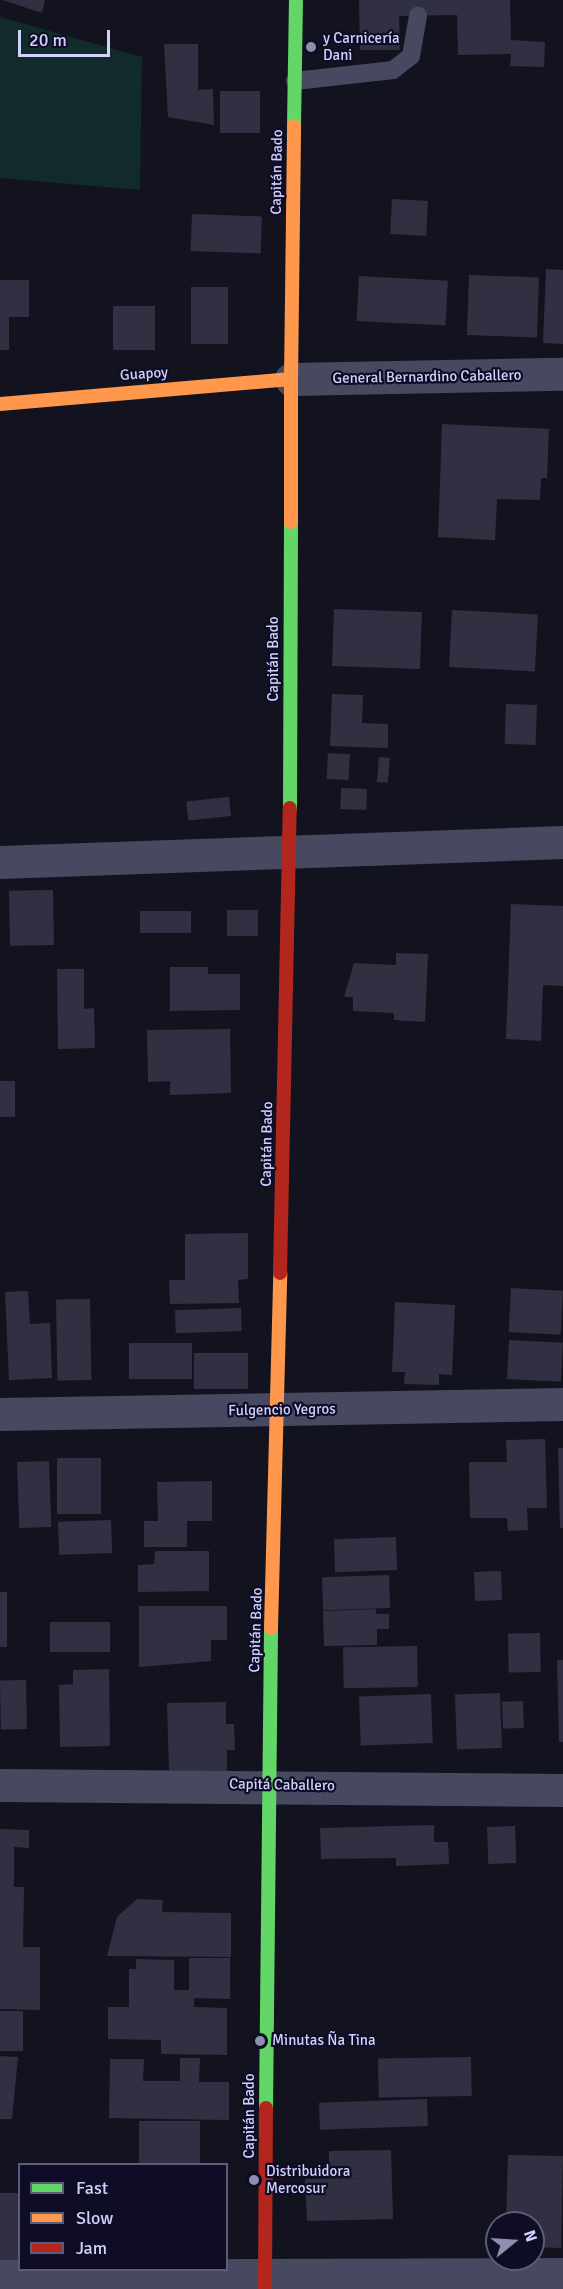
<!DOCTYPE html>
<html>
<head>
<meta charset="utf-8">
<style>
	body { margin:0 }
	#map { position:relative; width:563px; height:2289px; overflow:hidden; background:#13131f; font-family:Signika,sans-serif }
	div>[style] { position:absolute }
	.green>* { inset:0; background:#102b29 }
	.building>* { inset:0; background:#313042; transform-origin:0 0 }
	.lane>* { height:18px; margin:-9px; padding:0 9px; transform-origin:9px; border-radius:9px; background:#474960 }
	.street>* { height:33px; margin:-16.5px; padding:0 16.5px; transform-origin:16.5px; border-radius:16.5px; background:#474960 }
	.fast>* { height:14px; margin:-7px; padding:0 7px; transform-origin:7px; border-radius:7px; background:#63d668 }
	.slow>* { height:14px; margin:-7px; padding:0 7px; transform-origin:7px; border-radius:7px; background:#ff974d }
	.jam>* { height:14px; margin:-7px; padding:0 7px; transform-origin:7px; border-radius:7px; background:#b3261e }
	.dots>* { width:16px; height:16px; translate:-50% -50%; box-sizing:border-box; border:3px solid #0e0d25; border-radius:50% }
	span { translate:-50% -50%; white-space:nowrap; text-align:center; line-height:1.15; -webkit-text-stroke:4.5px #0e0d25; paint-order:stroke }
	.poi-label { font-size:15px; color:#d1d1ff }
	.left { translate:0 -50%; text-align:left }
	.street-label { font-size:15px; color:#d1d1ff }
	.legend { position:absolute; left:18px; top:2163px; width:210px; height:108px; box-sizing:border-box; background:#0e0d25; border:2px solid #5c5b7c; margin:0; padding:8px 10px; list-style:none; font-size:18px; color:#d1d1ff }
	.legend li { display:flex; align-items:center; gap:12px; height:30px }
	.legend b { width:30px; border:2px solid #5c5b7c }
	.north { position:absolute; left:485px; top:2211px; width:60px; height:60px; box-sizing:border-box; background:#0e0d25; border:2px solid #5c5b7c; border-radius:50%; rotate:72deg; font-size:16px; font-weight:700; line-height:24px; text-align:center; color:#d1d1ff }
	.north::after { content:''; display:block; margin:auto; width:21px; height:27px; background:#8e8eb1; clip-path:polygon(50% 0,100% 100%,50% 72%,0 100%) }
	.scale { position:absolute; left:18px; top:30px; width:92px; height:27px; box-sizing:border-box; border:3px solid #d1d1ff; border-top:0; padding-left:8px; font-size:18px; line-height:21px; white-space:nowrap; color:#d1d1ff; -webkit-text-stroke:4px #0e0d25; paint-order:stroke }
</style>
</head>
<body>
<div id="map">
	<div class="green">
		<div style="clip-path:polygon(0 17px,142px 57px,140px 190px,0 178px)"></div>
	</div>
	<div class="building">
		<div style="clip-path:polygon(3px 0,45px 0,42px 13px)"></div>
		<div style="clip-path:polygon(359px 0,510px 0,511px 40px,545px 42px,544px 67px,510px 66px,511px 54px,458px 55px,457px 15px,399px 16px,400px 50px,360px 50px)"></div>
		<div style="clip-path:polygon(164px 44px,198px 44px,198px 90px,213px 89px,214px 125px,168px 117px)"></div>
		<div style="left:220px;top:91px;width:40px;height:42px"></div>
		<div style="left:392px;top:199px;width:36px;height:35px;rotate:3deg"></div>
		<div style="left:192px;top:214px;width:70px;height:37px;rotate:2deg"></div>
		<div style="clip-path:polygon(546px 269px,563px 270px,563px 344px,543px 343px)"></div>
		<div style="left:469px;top:275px;width:70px;height:60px;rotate:2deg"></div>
		<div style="left:359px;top:276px;width:89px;height:45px;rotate:3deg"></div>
		<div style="clip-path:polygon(0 280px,29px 280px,29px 317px,9px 317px,9px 350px,0 350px)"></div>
		<div style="left:191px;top:287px;width:37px;height:57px"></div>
		<div style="left:155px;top:306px;width:44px;height:42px;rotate:90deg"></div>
		<div style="clip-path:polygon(442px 424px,549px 429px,547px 478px,541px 478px,540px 500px,497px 499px,495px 540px,438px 537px)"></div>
		<div style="left:334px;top:609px;width:88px;height:57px;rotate:2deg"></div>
		<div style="left:452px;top:610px;width:86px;height:57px;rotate:3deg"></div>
		<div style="clip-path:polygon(332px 694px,363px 695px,362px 723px,388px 724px,388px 748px,330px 746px)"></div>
		<div style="left:506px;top:704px;width:31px;height:40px;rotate:2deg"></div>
		<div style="left:328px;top:753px;width:22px;height:26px;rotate:3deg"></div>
		<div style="left:379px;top:757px;width:11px;height:25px;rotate:5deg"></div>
		<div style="left:341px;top:788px;width:26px;height:21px;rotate:2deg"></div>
		<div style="left:229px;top:797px;width:19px;height:43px;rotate:84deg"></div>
		<div style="left:53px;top:890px;width:55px;height:44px;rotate:89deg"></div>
		<div style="clip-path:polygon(511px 904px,563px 906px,563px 986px,543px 985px,541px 1041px,506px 1039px)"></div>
		<div style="left:258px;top:910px;width:26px;height:31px;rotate:90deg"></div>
		<div style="left:140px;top:911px;width:51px;height:22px"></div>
		<div style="clip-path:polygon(396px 953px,428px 954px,425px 1022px,394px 1020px,394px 1013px,353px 1011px,353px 997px,344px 997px,354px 963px,396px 965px)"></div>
		<div style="clip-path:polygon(170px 967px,208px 967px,208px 974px,240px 974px,240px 1010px,170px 1011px)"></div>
		<div style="clip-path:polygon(57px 969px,84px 969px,84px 1009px,94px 1008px,95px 1048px,58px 1049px)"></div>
		<div style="clip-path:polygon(230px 1029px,231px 1093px,170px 1095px,170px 1081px,148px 1082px,147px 1030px)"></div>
		<div style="left:0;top:1081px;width:15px;height:36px"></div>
		<div style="clip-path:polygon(248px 1233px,248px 1279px,238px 1280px,239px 1303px,170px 1304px,169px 1280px,185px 1280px,185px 1234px)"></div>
		<div style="left:511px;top:1288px;width:52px;height:44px;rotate:3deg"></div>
		<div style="clip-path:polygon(28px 1291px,30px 1324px,50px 1323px,52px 1378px,9px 1380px,5px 1292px)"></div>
		<div style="left:90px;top:1299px;width:81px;height:34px;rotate:89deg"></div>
		<div style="clip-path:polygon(395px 1302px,455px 1305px,452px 1375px,439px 1374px,439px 1385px,404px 1384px,405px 1372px,392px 1372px)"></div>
		<div style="left:241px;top:1308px;width:23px;height:66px;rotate:88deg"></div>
		<div style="left:509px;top:1340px;width:54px;height:39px;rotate:3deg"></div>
		<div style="left:129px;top:1343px;width:63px;height:36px"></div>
		<div style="left:248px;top:1353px;width:36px;height:54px;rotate:90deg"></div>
		<div style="clip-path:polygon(545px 1439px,547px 1508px,527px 1508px,528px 1530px,508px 1531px,507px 1518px,470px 1518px,469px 1462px,507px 1462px,506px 1440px)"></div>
		<div style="clip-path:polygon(558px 1448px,563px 1448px,563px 1528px,560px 1528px)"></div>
		<div style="left:57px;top:1458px;width:44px;height:56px"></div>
		<div style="left:49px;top:1461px;width:66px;height:32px;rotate:88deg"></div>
		<div style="clip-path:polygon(212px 1481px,212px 1521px,187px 1521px,187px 1547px,144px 1547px,144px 1521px,158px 1521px,157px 1482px)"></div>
		<div style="left:111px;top:1520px;width:33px;height:53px;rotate:88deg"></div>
		<div style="left:396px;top:1537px;width:33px;height:62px;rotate:88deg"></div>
		<div style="clip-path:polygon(155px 1551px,209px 1551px,209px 1591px,138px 1592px,138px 1565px,154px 1564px)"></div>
		<div style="left:501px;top:1571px;width:29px;height:27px;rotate:88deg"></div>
		<div style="left:389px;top:1575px;width:33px;height:67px;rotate:88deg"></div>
		<div style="left:0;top:1592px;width:7px;height:55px"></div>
		<div style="clip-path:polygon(139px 1606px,227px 1606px,227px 1640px,211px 1640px,211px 1661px,139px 1667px)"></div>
		<div style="clip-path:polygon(376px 1609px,376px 1614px,389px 1614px,389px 1629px,377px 1629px,377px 1645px,324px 1646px,323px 1611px)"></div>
		<div style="left:110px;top:1622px;width:30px;height:60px;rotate:90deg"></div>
		<div style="left:540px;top:1633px;width:39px;height:32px;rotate:89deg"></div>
		<div style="left:417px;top:1646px;width:41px;height:74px;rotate:89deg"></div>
		<div style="clip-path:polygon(557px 1660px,563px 1660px,563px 1742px,559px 1742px)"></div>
		<div style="clip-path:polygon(109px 1669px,110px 1746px,60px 1747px,59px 1685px,73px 1684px,73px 1670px)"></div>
		<div style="left:26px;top:1680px;width:49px;height:26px;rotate:89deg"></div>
		<div style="left:500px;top:1693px;width:55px;height:45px;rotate:88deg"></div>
		<div style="left:431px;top:1694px;width:49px;height:72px;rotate:88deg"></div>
		<div style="left:523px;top:1701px;width:27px;height:21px;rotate:88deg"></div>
		<div style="clip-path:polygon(226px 1702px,226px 1724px,234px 1724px,235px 1750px,227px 1750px,227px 1772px,169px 1773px,167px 1703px)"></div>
		<div style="clip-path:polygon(434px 1825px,434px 1842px,448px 1842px,449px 1864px,396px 1866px,396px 1858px,321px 1859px,320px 1828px)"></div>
		<div style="left:515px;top:1826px;width:37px;height:28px;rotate:88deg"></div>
		<div style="clip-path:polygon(0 1829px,29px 1830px,29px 1848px,14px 1847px,14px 1887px,24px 1887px,23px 1947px,40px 1947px,40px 2010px,0 2009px)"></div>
		<div style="clip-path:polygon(137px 1899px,163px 1900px,162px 1912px,231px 1913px,231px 1957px,107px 1956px,117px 1917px)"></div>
		<div style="clip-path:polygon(189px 1958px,230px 1958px,230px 1999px,194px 1998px,194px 2007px,227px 2008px,227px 2055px,161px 2054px,161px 2040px,108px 2039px,108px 2007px,129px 2007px,129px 1969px,136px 1969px,136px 1959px,174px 1960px,174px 1990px,189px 1990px)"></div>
		<div style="left:0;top:2011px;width:23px;height:40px"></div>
		<div style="clip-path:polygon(0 2056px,18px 2057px,12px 2119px,0 2119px)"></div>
		<div style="left:471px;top:2057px;width:39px;height:93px;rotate:89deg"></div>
		<div style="clip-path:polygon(180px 2058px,200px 2058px,199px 2082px,229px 2082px,229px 2120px,109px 2118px,110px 2059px,144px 2059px,143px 2081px,180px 2081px)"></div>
		<div style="left:427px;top:2099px;width:27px;height:108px;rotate:88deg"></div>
		<div style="left:139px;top:2121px;width:61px;height:43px"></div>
		<div style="clip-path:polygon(391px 2150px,393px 2219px,307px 2221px,305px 2179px,367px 2178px,329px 2178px,329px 2151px)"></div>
		<div style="clip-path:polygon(508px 2155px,563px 2156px,561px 2248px,533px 2247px,533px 2223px,506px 2223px)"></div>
		<div style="left:0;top:2193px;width:20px;height:76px"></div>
	</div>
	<div class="lane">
		<div style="left:295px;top:81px;width:99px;rotate:-6.4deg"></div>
		<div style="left:393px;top:70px;width:23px;rotate:-38deg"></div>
		<div style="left:411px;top:56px;width:41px;rotate:-80.1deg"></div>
	</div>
	<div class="street">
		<div style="left:291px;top:379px;width:272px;rotate:-1.1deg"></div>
		<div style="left:0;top:862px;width:563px;rotate:-2.03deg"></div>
		<div style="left:0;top:1414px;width:563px;rotate:-1.02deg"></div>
		<div style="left:0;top:1785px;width:563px;rotate:0.51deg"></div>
		<div style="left:0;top:2276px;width:563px;rotate:-0.2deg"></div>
	</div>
	<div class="fast">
		<div style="left:294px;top:126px;width:126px;rotate:-89.1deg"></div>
		<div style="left:290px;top:808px;width:286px;rotate:-89.8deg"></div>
		<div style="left:266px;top:2108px;width:480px;rotate:-89.4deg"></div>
	</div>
	<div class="slow">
		<div style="left:291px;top:379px;width:253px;rotate:-89.3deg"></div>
		<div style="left:0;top:404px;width:292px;rotate:-4.9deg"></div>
		<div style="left:291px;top:379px;width:143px;rotate:90deg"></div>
		<div style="left:271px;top:1628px;width:355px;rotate:-88.5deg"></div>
	</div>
	<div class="jam">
		<div style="left:280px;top:1273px;width:465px;rotate:-88.8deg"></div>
		<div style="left:265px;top:2289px;width:181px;rotate:-89.7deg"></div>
	</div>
	<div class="dots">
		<div style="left:311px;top:47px;background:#8e8eb1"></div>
		<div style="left:260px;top:2041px;background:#8e8eb1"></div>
		<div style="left:254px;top:2180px;background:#8e8eb1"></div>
	</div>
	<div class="poi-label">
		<span class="left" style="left:323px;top:47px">y Carnicería<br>Dani</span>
		<span class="left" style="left:272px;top:2041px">Minutas Ña Tina</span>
		<span class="left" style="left:266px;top:2180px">Distribuidora<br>Mercosur</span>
	</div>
	<div class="street-label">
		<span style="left:277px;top:172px;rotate:-89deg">Capitán Bado</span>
		<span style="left:144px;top:374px;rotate:-4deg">Guapoy</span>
		<span style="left:427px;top:377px;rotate:-1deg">General Bernardino Caballero</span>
		<span style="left:274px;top:659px;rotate:-90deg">Capitán Bado</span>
		<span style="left:267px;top:1144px;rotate:-89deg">Capitán Bado</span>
		<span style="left:282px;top:1410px;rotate:-1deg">Fulgencio Yegros</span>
		<span style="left:256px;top:1630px;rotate:-88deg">Capitán Bado</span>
		<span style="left:282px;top:1785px;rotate:1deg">Capitá Caballero</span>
		<span style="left:250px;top:2116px;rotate:-90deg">Capitán Bado</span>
	</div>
	<ul class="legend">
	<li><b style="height:8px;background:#63d668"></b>Fast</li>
	<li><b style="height:8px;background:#ff974d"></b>Slow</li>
	<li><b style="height:8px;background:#b3261e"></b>Jam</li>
	</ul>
	<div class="north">N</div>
	<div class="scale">20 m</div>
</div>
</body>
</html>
